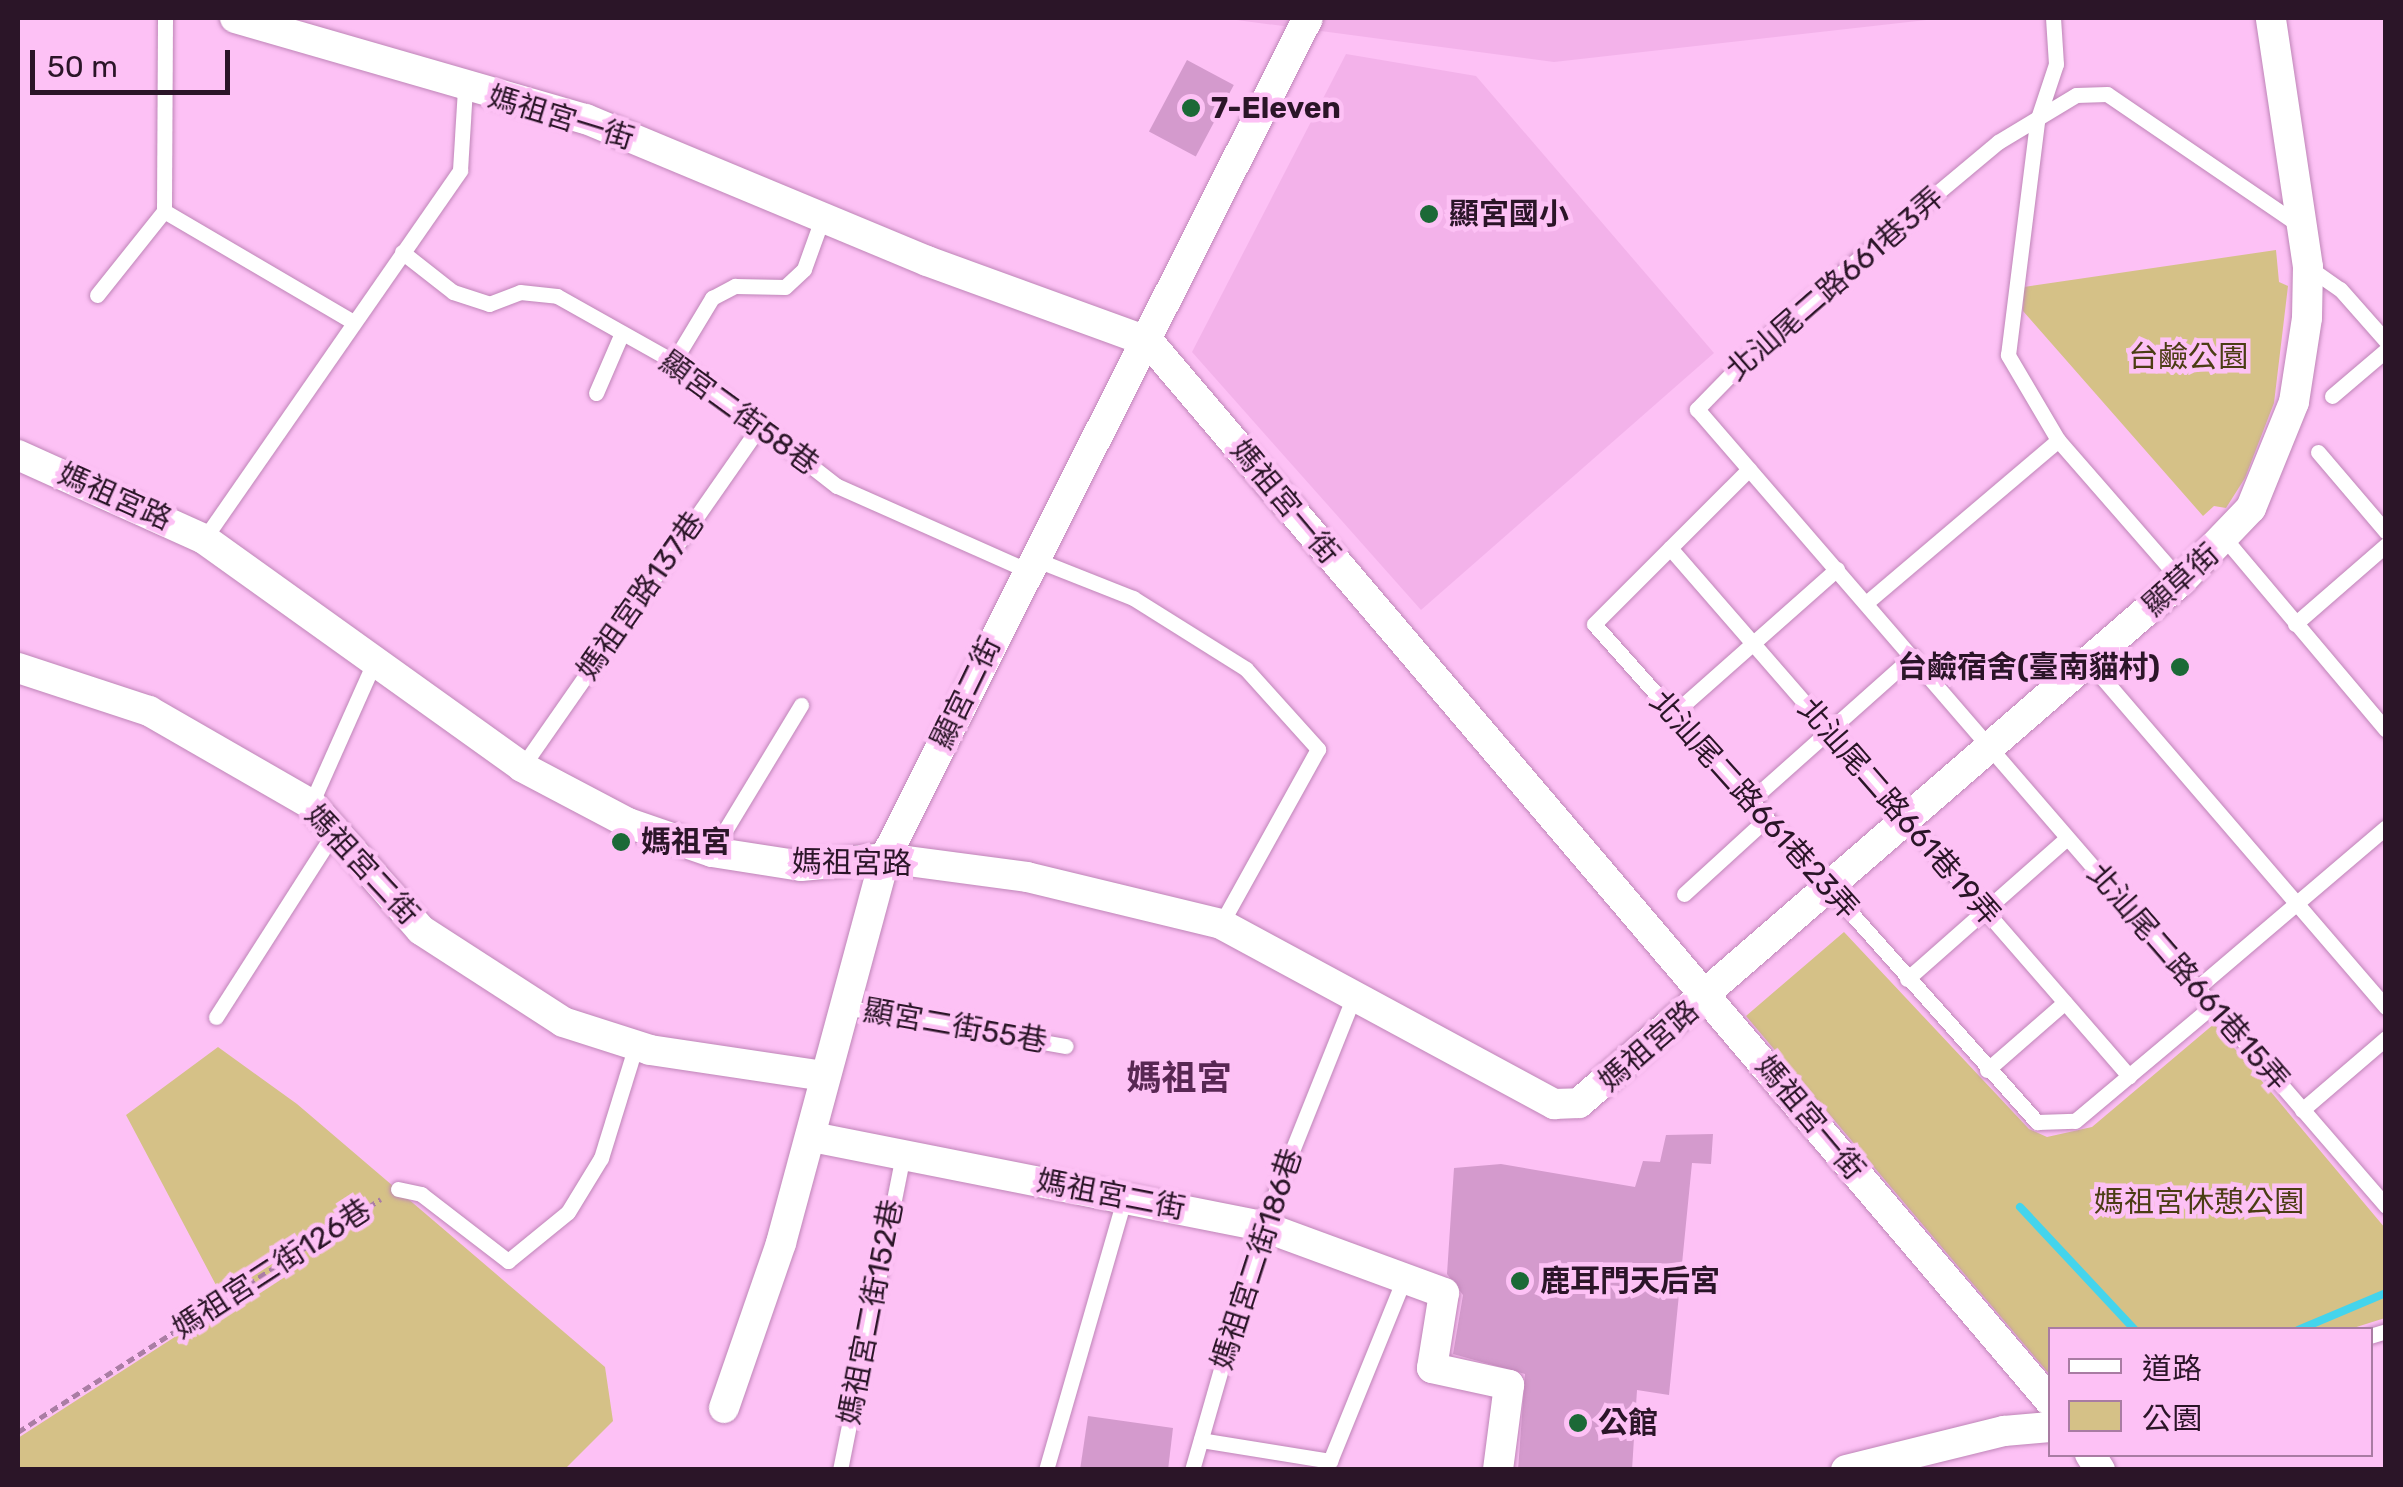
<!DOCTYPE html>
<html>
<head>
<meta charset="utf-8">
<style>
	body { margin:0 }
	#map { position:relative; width:2403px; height:1487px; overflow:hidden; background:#fdc1f5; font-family:Rubik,"Noto Sans TC",sans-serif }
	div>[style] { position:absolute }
	.built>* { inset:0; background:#f3b2ea }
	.green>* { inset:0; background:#d5c187 }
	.stream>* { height:8px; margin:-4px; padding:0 4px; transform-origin:4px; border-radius:4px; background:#44d4ec }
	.building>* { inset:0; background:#d49acd; transform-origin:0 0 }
	.path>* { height:5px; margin-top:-2.5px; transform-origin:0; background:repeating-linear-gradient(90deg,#aa7da4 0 8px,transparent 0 13px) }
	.roads { filter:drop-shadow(0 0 2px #be85b7) drop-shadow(0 0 2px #be85b7) }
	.service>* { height:15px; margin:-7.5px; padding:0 7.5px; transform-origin:7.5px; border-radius:7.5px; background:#fff }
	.minor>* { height:30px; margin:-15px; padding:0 15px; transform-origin:15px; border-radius:15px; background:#fff }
	.dots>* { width:28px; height:28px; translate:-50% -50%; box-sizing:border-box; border:5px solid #fdc1f5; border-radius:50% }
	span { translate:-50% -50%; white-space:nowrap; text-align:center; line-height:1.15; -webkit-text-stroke:9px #fdc1f5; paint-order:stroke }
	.poi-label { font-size:30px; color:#2b1528; font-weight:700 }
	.left { translate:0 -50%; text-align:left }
	.right { translate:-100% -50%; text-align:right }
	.street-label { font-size:30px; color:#2b1528 }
	.park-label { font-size:30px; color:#4b3d14 }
	.quarter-label { font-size:35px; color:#582753; font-weight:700 }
	.frame { position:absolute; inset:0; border:20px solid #2b1528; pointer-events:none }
	.legend { position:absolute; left:2048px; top:1327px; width:325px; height:130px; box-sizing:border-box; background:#fdc1f5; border:2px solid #a97ca3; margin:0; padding:12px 18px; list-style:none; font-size:30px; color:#2b1528 }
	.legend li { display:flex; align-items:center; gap:20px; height:50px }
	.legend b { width:50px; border:2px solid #a97ca3 }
	.scale { position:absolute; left:30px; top:50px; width:200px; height:45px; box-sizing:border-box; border:5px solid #2b1528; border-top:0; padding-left:12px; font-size:30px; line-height:35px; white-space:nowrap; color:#2b1528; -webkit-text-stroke:8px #fdc1f5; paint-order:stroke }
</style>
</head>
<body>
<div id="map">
	<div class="built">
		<div style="clip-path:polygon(1222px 18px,1944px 18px,1554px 62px)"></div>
		<div style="clip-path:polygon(1346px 54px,1476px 76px,1714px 353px,1421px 610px,1192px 352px)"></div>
	</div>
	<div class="green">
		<div style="clip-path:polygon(2276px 250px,2279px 282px,2288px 286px,2274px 403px,2245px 478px,2226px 508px,2214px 506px,2203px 516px,2023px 311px,2024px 287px)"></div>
		<div style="clip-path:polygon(1844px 932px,2029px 1129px,2047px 1137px,2092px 1127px,2214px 1024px,2385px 1228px,2385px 1318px,2347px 1330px,2050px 1330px,2050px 1375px,1746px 1016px)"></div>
		<div style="clip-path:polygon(218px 1047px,297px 1104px,605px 1367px,613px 1421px,565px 1469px,18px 1470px,18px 1438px,226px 1304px,126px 1115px)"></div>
	</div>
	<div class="stream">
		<div style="left:2020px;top:1207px;width:168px;rotate:46.9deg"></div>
		<div style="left:2298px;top:1330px;width:95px;rotate:-22.8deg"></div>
	</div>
	<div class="building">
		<div style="left:1187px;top:60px;width:53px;height:81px;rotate:28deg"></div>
		<div style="clip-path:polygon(1713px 1134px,1711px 1164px,1692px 1163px,1669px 1395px,1637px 1390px,1632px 1470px,1518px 1470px,1525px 1374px,1453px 1354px,1463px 1295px,1447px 1274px,1454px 1168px,1501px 1164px,1635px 1187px,1643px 1161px,1660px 1162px,1666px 1135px)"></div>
		<div style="clip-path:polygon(1088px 1416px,1173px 1428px,1168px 1470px,1080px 1470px)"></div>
	</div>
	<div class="path">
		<div style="left:18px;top:1432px;width:431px;rotate:-32.7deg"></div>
	</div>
	<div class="roads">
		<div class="service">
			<div style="left:165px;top:18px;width:193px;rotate:90.3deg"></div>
			<div style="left:164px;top:211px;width:216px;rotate:30.4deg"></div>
			<div style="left:2299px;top:225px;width:232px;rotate:-145.7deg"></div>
			<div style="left:2107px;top:94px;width:31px;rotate:178deg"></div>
			<div style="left:2076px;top:95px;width:91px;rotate:148.9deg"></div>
			<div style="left:1998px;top:142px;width:288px;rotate:140.1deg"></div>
			<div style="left:1777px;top:327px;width:115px;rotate:134.3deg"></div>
			<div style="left:1697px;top:409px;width:1054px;rotate:49.16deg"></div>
			<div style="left:402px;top:252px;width:65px;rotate:38.1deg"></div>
			<div style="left:453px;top:292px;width:38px;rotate:18deg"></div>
			<div style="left:489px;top:304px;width:33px;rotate:-21deg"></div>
			<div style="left:520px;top:292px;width:37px;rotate:6deg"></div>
			<div style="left:557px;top:296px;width:149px;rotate:29.3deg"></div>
			<div style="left:687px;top:369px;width:190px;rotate:38deg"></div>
			<div style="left:837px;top:486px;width:208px;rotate:23.9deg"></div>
			<div style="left:2308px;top:267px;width:39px;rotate:35deg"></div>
			<div style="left:2340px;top:289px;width:69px;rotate:48.5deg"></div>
			<div style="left:97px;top:295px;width:107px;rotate:-51.4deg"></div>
			<div style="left:674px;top:361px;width:74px;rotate:-58.9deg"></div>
			<div style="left:712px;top:298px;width:26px;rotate:-28deg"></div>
			<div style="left:735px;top:286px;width:50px;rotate:1.1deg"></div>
			<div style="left:785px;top:287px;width:26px;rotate:-43deg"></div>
			<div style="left:804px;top:269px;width:53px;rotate:-70.2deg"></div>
			<div style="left:596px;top:393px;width:65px;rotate:-66.6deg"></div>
			<div style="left:2332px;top:396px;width:71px;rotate:-40.4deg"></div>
			<div style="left:2058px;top:440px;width:187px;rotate:48.9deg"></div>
			<div style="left:2318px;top:452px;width:105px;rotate:49.6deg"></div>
			<div style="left:1749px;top:469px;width:219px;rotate:135deg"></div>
			<div style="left:1594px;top:624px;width:667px;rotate:48.35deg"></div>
			<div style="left:2037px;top:1122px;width:38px;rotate:-2deg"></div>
			<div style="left:2075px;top:1121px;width:179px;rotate:-40deg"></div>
			<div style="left:204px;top:539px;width:449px;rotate:-55.2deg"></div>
			<div style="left:460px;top:170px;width:81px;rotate:-86.5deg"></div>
			<div style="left:2226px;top:540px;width:248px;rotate:49.9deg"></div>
			<div style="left:1670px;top:548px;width:700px;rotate:49deg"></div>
			<div style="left:1032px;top:558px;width:109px;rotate:21.6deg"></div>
			<div style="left:1133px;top:598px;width:133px;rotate:32.1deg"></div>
			<div style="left:1246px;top:669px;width:108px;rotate:48deg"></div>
			<div style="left:1318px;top:749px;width:200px;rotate:119deg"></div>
			<div style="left:1866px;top:603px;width:252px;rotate:-40.3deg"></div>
			<div style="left:2058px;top:440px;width:99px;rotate:-120.5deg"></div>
			<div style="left:2008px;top:355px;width:236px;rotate:-82.9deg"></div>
			<div style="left:2037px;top:121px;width:60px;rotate:-71.6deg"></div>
			<div style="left:2056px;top:64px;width:46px;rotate:-93.7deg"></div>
			<div style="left:2295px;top:624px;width:121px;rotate:-41deg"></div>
			<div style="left:2088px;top:661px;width:457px;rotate:49.3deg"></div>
			<div style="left:1673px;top:714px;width:219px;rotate:-41.5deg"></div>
			<div style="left:522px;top:767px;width:416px;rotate:-55.1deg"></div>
			<div style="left:1750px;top:801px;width:218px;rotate:-41.7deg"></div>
			<div style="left:311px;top:804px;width:160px;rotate:-66deg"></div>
			<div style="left:712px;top:852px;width:172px;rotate:-58.8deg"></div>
			<div style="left:1684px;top:894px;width:111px;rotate:-42.4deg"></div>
			<div style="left:1907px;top:979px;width:213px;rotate:-41.4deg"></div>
			<div style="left:2197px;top:988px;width:248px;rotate:-40.4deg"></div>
			<div style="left:844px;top:1007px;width:225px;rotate:10deg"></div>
			<div style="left:216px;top:1017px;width:223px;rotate:-57.4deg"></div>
			<div style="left:1987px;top:1070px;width:103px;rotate:-41.1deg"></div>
			<div style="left:2302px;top:1110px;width:111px;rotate:-40.6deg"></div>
			<div style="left:398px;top:1189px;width:24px;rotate:12deg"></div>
			<div style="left:421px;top:1194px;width:110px;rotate:37.6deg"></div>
			<div style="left:508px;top:1261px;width:77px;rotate:-39.2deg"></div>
			<div style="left:568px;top:1212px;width:63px;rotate:-58.6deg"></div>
			<div style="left:601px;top:1158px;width:118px;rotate:-72.8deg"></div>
			<div style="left:2370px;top:1336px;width:17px;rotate:-17deg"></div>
			<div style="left:1201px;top:1440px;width:131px;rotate:9.2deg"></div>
			<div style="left:1330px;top:1461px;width:194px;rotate:-67.9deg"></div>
			<div style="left:840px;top:1470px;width:322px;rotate:-78.7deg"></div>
			<div style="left:1046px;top:1470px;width:284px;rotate:-73.9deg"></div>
			<div style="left:1192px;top:1470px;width:254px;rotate:-74deg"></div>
			<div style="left:1262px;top:1226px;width:248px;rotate:-68.2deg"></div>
		</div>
		<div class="minor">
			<div style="left:235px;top:18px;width:365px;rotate:16.1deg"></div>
			<div style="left:586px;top:119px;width:369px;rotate:22.6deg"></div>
			<div style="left:927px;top:261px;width:236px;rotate:20deg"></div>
			<div style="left:1149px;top:342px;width:1390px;rotate:49.61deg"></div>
			<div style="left:18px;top:455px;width:204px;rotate:24.3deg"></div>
			<div style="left:204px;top:539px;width:391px;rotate:35.6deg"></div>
			<div style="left:522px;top:767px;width:120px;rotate:27.8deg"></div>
			<div style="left:628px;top:823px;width:89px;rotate:19deg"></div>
			<div style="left:712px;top:852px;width:90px;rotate:8.9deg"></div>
			<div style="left:801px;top:866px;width:84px;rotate:-5.4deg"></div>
			<div style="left:885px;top:858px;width:143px;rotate:7.6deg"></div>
			<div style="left:1027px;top:877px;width:200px;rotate:13.6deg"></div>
			<div style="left:1221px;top:924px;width:379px;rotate:28.4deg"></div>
			<div style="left:1554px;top:1104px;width:25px;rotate:-2deg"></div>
			<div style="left:1579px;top:1103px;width:797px;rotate:-40.93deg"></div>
			<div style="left:2181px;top:581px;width:101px;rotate:-46.2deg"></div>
			<div style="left:2251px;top:508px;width:114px;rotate:-67.9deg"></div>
			<div style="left:2294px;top:402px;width:85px;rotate:-81.2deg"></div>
			<div style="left:2307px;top:318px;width:51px;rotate:-88.9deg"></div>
			<div style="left:2308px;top:267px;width:252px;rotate:-98.5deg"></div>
			<div style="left:18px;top:668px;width:138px;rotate:18.2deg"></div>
			<div style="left:149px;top:711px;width:187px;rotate:29.9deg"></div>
			<div style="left:311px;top:804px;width:167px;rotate:48.9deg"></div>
			<div style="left:421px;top:930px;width:169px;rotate:32.9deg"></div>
			<div style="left:563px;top:1022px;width:91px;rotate:17.8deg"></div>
			<div style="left:650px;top:1050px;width:176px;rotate:8.5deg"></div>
			<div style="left:812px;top:1137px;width:459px;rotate:11.2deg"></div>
			<div style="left:1262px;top:1226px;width:194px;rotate:20.2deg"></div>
			<div style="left:1444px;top:1293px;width:76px;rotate:99.1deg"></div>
			<div style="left:1432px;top:1368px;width:79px;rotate:12.4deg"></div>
			<div style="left:1509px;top:1385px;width:86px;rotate:97.4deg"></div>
			<div style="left:724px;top:1408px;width:175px;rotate:-70.9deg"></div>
			<div style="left:781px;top:1243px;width:399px;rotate:-74.9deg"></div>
			<div style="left:885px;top:858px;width:940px;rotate:-63.27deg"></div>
			<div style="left:2090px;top:1454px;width:19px;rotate:58deg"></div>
			<div style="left:1846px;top:1470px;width:163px;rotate:-13.9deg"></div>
			<div style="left:2004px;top:1431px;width:46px;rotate:-5deg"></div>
		</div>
	</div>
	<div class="dots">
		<div style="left:1191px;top:108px;background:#1c6937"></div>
		<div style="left:1429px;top:214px;background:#1c6937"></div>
		<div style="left:2180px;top:667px;background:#1c6937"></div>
		<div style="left:621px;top:842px;background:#1c6937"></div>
		<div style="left:1520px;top:1281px;background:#1c6937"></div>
		<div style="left:1578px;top:1423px;background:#1c6937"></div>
	</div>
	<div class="poi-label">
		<span class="left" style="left:1211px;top:108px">7-Eleven</span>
		<span class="left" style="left:1449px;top:214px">顯宮國小</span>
		<span class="right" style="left:2160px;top:667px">台鹼宿舍(臺南貓村)</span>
		<span class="left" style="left:641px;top:842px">媽祖宮</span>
		<span class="left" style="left:1540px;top:1281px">鹿耳門天后宮</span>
		<span class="left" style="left:1598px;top:1423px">公館</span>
	</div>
	<div class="street-label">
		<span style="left:561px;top:118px;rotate:17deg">媽祖宮一街</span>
		<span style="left:1835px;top:284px;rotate:-41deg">北汕尾二路661巷3弄</span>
		<span style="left:739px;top:413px;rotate:36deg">顯宮二街58巷</span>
		<span style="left:115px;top:497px;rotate:24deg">媽祖宮路</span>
		<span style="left:1285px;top:502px;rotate:50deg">媽祖宮一街</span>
		<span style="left:2181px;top:580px;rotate:-42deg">顯草街</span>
		<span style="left:641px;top:596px;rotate:-55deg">媽祖宮路137巷</span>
		<span style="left:966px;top:693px;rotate:-64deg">顯宮二街</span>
		<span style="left:1754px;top:805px;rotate:48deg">北汕尾二路661巷23弄</span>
		<span style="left:1899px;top:812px;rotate:49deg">北汕尾二路661巷19弄</span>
		<span style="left:852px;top:863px;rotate:1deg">媽祖宮路</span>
		<span style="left:362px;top:865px;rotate:47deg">媽祖宮二街</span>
		<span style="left:2188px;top:977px;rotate:49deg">北汕尾二路661巷15弄</span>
		<span style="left:955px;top:1026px;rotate:10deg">顯宮二街55巷</span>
		<span style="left:1649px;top:1046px;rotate:-41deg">媽祖宮路</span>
		<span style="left:1810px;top:1118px;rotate:50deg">媽祖宮一街</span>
		<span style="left:1111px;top:1195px;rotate:11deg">媽祖宮二街</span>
		<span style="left:1257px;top:1259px;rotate:-72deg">媽祖宮二街186巷</span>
		<span style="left:272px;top:1269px;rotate:-33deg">媽祖宮二街126巷</span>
		<span style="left:871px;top:1312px;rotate:-79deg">媽祖宮二街152巷</span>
	</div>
	<div class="park-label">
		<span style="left:2188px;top:357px">台鹼公園</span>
		<span style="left:2199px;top:1202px">媽祖宮休憩公園</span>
	</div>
	<div class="quarter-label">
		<span style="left:1179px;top:1078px">媽祖宮</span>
	</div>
	<div class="frame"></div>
	<ul class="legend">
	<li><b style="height:12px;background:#fff"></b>道路</li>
	<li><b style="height:28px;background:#d5c187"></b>公園</li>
	</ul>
	<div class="scale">50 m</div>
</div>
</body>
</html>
